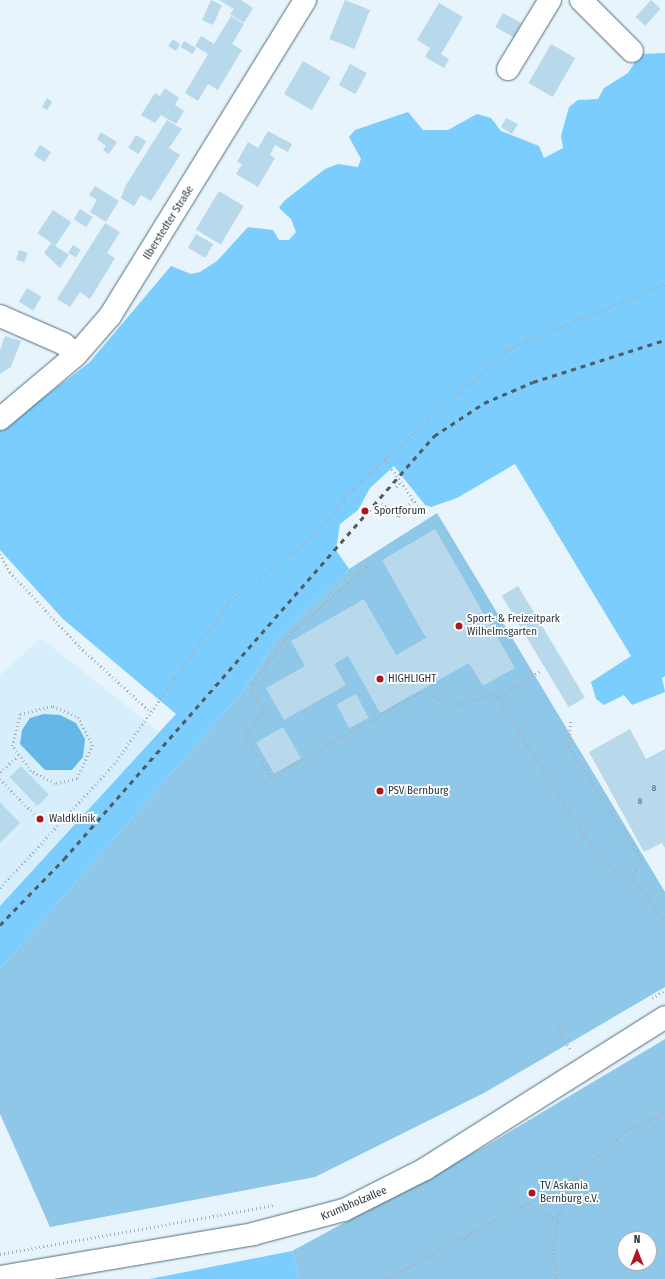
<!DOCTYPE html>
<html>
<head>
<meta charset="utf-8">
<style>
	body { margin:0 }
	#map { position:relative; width:665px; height:1279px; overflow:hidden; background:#e7f4fc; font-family:"Fira Sans Condensed",sans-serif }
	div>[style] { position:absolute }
	.built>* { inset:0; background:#d7eefd }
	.green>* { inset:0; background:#8fc7e9 }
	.forest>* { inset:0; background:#7acdfd }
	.water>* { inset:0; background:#64b7e6 }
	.building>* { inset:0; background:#b8d8eb; transform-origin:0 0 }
	.path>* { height:2.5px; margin-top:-1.25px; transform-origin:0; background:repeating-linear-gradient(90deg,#a4b1b9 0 1px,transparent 0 4px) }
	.roads { filter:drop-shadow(0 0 1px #4f6c7d) drop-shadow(0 0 1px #4f6c7d) }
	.minor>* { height:22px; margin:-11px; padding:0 11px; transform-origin:11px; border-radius:11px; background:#fff }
	.rail>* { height:3px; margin-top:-1.5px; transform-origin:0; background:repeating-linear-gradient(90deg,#505c64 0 5px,transparent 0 10px) }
	.dots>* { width:11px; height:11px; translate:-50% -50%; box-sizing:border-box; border:2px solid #fff; border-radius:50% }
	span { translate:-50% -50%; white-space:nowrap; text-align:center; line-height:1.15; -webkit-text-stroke:3.5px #fff; paint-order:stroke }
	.number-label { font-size:9px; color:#4e5e69 }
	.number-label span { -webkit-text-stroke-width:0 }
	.street-label { font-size:11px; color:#2a363e }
	.poi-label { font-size:11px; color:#2a363e }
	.left { translate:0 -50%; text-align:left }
	.north { position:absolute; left:617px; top:1231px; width:40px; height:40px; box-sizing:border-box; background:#fff; border:1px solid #aaafb2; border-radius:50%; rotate:0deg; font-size:11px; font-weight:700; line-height:16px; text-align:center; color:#2a363e }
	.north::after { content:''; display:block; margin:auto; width:14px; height:18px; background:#ab171f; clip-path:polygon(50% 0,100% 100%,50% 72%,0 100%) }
</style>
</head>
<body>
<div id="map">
	<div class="built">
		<div style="clip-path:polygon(41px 638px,159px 732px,0 906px,0 675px)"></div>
	</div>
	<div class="green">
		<div style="clip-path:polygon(437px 513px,665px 892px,665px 987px,484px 1093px,315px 1177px,50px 1227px,0 1114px,0 969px,243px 691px,277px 639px,349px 569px)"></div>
		<div style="clip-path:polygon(evenodd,665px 1039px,665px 1279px,299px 1279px,292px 1251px,484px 1147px,665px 1039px,625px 1239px,649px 1239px,649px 1263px,625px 1263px,625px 1239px)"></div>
	</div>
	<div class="forest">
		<div style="clip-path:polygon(665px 53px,665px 676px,662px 678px,665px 692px,632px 705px,624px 695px,604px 705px,596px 699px,591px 682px,631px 656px,515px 464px,457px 498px,431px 507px,425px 505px,394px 466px,370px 488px,358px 510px,340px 524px,336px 550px,349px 569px,277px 639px,243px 691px,0 969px,0 906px,176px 714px,63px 619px,0 550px,0 430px,89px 363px,171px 266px,191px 274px,200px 272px,217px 261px,248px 227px,273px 230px,279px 240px,289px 240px,296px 232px,291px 219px,279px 208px,284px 201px,325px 169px,338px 164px,358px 167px,361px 159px,349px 137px,355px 130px,408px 112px,423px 130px,448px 130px,477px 114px,491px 118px,501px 131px,539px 146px,544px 158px,563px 148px,561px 136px,569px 107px,578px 100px,598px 99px,604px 88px,628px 73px,640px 54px)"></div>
		<div style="clip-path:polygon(292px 1251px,299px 1279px,150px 1279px)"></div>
	</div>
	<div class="water">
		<div style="clip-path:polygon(44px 714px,60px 715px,76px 723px,85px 739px,83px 757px,72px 770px,45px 770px,20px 744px,22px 730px,30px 718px)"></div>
	</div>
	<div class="building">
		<div style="left:211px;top:0;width:12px;height:22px;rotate:24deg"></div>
		<div style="clip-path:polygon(219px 0,241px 0,253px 8px,244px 23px,230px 14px,234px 9px)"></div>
		<div style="left:345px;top:0;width:27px;height:42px;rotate:22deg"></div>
		<div style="left:651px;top:0;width:13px;height:23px;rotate:42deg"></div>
		<div style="clip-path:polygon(439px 3px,463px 17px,441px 54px,449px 59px,444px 68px,425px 57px,430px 48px,417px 40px)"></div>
		<div style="left:503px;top:13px;width:21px;height:16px;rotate:29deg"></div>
		<div style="clip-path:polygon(231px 16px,244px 24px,232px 44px,242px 50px,218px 90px,208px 84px,198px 101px,185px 93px,208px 54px,195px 46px,201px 36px,214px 44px)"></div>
		<div style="clip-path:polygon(173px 39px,180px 44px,176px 51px,168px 46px)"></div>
		<div style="left:184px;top:41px;width:14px;height:7px;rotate:30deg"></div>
		<div style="left:551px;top:44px;width:28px;height:45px;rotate:30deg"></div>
		<div style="left:303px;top:61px;width:32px;height:38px;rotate:30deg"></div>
		<div style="left:350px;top:64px;width:19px;height:24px;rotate:28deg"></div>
		<div style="clip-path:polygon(165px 88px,179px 98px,175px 105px,184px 111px,176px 124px,161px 115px,155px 123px,141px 115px,155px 93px,160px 96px)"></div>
		<div style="clip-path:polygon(47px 98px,52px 102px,47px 110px,42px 107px)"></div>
		<div style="clip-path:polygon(506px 118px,518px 124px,512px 134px,501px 127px)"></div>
		<div style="clip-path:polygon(167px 120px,182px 129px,169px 148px,180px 155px,151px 201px,141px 195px,134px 206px,121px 198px,126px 185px)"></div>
		<div style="clip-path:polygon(268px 131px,292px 144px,288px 152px,275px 145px,270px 155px,275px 158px,258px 187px,236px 174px,242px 164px,237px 162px,248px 142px,258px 148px)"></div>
		<div style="clip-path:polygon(101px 132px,117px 142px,109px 154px,103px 150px,106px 146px,97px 139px)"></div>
		<div style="left:136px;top:135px;width:12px;height:15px;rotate:31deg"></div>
		<div style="left:40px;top:145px;width:13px;height:12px;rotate:32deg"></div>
		<div style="clip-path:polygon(95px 186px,119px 201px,106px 222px,90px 212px,97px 200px,89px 195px)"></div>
		<div style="left:219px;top:191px;width:29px;height:45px;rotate:31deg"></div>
		<div style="left:80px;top:209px;width:15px;height:12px;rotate:32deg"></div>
		<div style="left:53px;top:210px;width:22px;height:28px;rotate:34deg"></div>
		<div style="clip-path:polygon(105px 223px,120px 232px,107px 253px,115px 258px,90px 299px,80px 292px,70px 307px,57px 299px)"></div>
		<div style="left:196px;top:234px;width:20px;height:16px;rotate:30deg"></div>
		<div style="clip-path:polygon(51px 243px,69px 255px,60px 268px,44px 253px)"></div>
		<div style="left:73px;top:245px;width:9px;height:9px;rotate:32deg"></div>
		<div style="left:19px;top:250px;width:9px;height:10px;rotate:18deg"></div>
		<div style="left:27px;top:288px;width:17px;height:16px;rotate:31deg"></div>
		<div style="clip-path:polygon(5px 336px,21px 341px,11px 367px,0 374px,0 350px)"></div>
		<div style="clip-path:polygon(435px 529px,515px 668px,483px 686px,469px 663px,380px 713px,348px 656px,334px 664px,346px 685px,284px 720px,266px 688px,305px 666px,291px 641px,364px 599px,396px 655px,426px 638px,382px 560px)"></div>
		<div style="left:518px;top:586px;width:130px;height:19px;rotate:59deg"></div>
		<div style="left:356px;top:694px;width:27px;height:22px;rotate:62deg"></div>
		<div style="left:283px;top:727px;width:36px;height:31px;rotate:60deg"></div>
		<div style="clip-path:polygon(630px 729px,646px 759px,665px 749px,665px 848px,662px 843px,644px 852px,589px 752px)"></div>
		<div style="left:21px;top:766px;width:40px;height:16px;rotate:46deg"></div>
		<div style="clip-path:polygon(0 802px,20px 823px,0 843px)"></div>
	</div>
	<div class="path">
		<div style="left:385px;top:459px;width:68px;rotate:55.1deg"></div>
		<div style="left:396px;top:487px;width:7px;rotate:-45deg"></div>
		<div style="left:382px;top:503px;width:21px;rotate:39deg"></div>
		<div style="left:398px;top:516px;width:23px;rotate:-47deg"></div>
		<div style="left:0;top:554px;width:21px;rotate:61deg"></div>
		<div style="left:10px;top:572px;width:103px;rotate:47deg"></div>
		<div style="left:80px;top:647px;width:96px;rotate:42.5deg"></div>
		<div style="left:370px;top:564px;width:111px;rotate:138.7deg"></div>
		<div style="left:287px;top:637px;width:58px;rotate:125.9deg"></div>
		<div style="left:253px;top:684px;width:8px;rotate:104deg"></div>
		<div style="left:251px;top:692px;width:22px;rotate:51deg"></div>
		<div style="left:265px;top:709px;width:34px;rotate:127deg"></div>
		<div style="left:245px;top:736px;width:49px;rotate:57.6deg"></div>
		<div style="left:271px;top:777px;width:169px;rotate:-29.7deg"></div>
		<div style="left:418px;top:693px;width:11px"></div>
		<div style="left:429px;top:693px;width:23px;rotate:29deg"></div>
		<div style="left:449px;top:704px;width:9px"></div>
		<div style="left:458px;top:704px;width:39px;rotate:-17deg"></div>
		<div style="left:495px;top:693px;width:195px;rotate:57.8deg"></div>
		<div style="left:599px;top:858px;width:15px;rotate:42deg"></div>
		<div style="left:610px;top:868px;width:23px;rotate:20deg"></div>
		<div style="left:632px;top:876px;width:55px;rotate:53.1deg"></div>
		<div style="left:498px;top:698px;width:50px;rotate:-32.7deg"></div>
		<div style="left:53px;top:706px;width:27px;rotate:24deg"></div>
		<div style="left:78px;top:717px;width:32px;rotate:62deg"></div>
		<div style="left:93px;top:745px;width:38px;rotate:115deg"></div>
		<div style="left:77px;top:779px;width:23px;rotate:167deg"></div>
		<div style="left:55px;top:784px;width:27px;rotate:-152deg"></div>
		<div style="left:31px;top:771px;width:31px;rotate:-127deg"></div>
		<div style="left:12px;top:746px;width:33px;rotate:-76deg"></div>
		<div style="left:20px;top:714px;width:34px;rotate:-14deg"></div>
		<div style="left:571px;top:722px;width:25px;rotate:95deg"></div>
		<div style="left:569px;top:747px;width:135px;rotate:57.1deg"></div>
		<div style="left:642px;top:860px;width:19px;rotate:122deg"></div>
		<div style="left:0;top:772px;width:24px;rotate:-42deg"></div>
		<div style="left:0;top:779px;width:64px;rotate:45.6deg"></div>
		<div style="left:0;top:888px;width:168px;rotate:-47.4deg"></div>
		<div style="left:114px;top:764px;width:199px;rotate:-54.6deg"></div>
		<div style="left:229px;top:602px;width:111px;rotate:-37.7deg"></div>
		<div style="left:317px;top:534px;width:45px;rotate:-53.1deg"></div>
		<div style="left:344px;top:498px;width:57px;rotate:-43.6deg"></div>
		<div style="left:385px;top:459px;width:165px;rotate:-41.8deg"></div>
		<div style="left:508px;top:349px;width:170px;rotate:-22.5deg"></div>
		<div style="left:652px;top:998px;width:15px;rotate:-32deg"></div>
		<div style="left:558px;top:1027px;width:26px;rotate:61deg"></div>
		<div style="left:0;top:1254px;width:279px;rotate:-10.1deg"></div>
		<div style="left:386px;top:1279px;width:161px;rotate:-28.2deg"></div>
		<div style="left:528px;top:1203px;width:33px;rotate:29deg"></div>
		<div style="left:556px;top:1279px;width:25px;rotate:-97deg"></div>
		<div style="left:553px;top:1254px;width:35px;rotate:-83deg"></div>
		<div style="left:557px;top:1219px;width:42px;rotate:-65.9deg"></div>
		<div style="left:574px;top:1181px;width:16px;rotate:-55deg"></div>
		<div style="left:583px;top:1168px;width:62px;rotate:-40.4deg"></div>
		<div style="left:630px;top:1128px;width:38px;rotate:-23deg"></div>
	</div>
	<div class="roads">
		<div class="minor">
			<div style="left:581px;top:0;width:72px;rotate:45deg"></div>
			<div style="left:508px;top:69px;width:81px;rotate:-58.7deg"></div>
			<div style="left:0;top:316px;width:70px;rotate:23.6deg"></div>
			<div style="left:64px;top:344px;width:16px;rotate:43deg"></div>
			<div style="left:0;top:419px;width:99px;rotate:-40.1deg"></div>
			<div style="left:76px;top:355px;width:52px;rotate:-48.9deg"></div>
			<div style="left:110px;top:316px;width:371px;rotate:-58.3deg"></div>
			<div style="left:0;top:1277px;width:257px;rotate:-9.6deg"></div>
			<div style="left:253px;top:1234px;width:94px;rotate:-14.8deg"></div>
			<div style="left:344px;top:1210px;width:91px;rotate:-26.8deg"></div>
			<div style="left:425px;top:1169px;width:284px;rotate:-32.3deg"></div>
		</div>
	</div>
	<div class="rail">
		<div style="left:0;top:925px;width:92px;rotate:-45.9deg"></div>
		<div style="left:64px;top:859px;width:562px;rotate:-48.82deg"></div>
		<div style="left:434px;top:436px;width:60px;rotate:-33.4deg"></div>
		<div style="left:484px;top:403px;width:53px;rotate:-23.2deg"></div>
		<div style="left:533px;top:382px;width:139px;rotate:-17.7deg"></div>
	</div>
	<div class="dots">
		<div style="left:365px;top:511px;background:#ab171f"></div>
		<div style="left:459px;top:626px;background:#ab171f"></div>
		<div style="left:380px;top:679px;background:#ab171f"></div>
		<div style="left:380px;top:791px;background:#ab171f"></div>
		<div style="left:40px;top:819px;background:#ab171f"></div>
		<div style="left:532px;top:1193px;background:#ab171f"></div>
	</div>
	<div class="number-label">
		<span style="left:654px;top:788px">8</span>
		<span style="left:640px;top:801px">8</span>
	</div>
	<div class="street-label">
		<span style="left:169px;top:223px;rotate:-58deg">Ilberstedter Straße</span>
		<span style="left:354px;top:1204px;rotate:-23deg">Krumbholzallee</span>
	</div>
	<div class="poi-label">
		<span class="left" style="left:374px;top:511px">Sportforum</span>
		<span class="left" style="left:467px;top:626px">Sport- &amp; Freizeitpark<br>Wilhelmsgarten</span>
		<span class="left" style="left:388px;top:679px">HIGHLIGHT</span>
		<span class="left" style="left:388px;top:791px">PSV Bernburg</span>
		<span class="left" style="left:49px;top:819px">Waldklinik</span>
		<span class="left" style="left:540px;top:1193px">TV Askania<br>Bernburg e.V.</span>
	</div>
	<div class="north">N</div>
</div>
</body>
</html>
